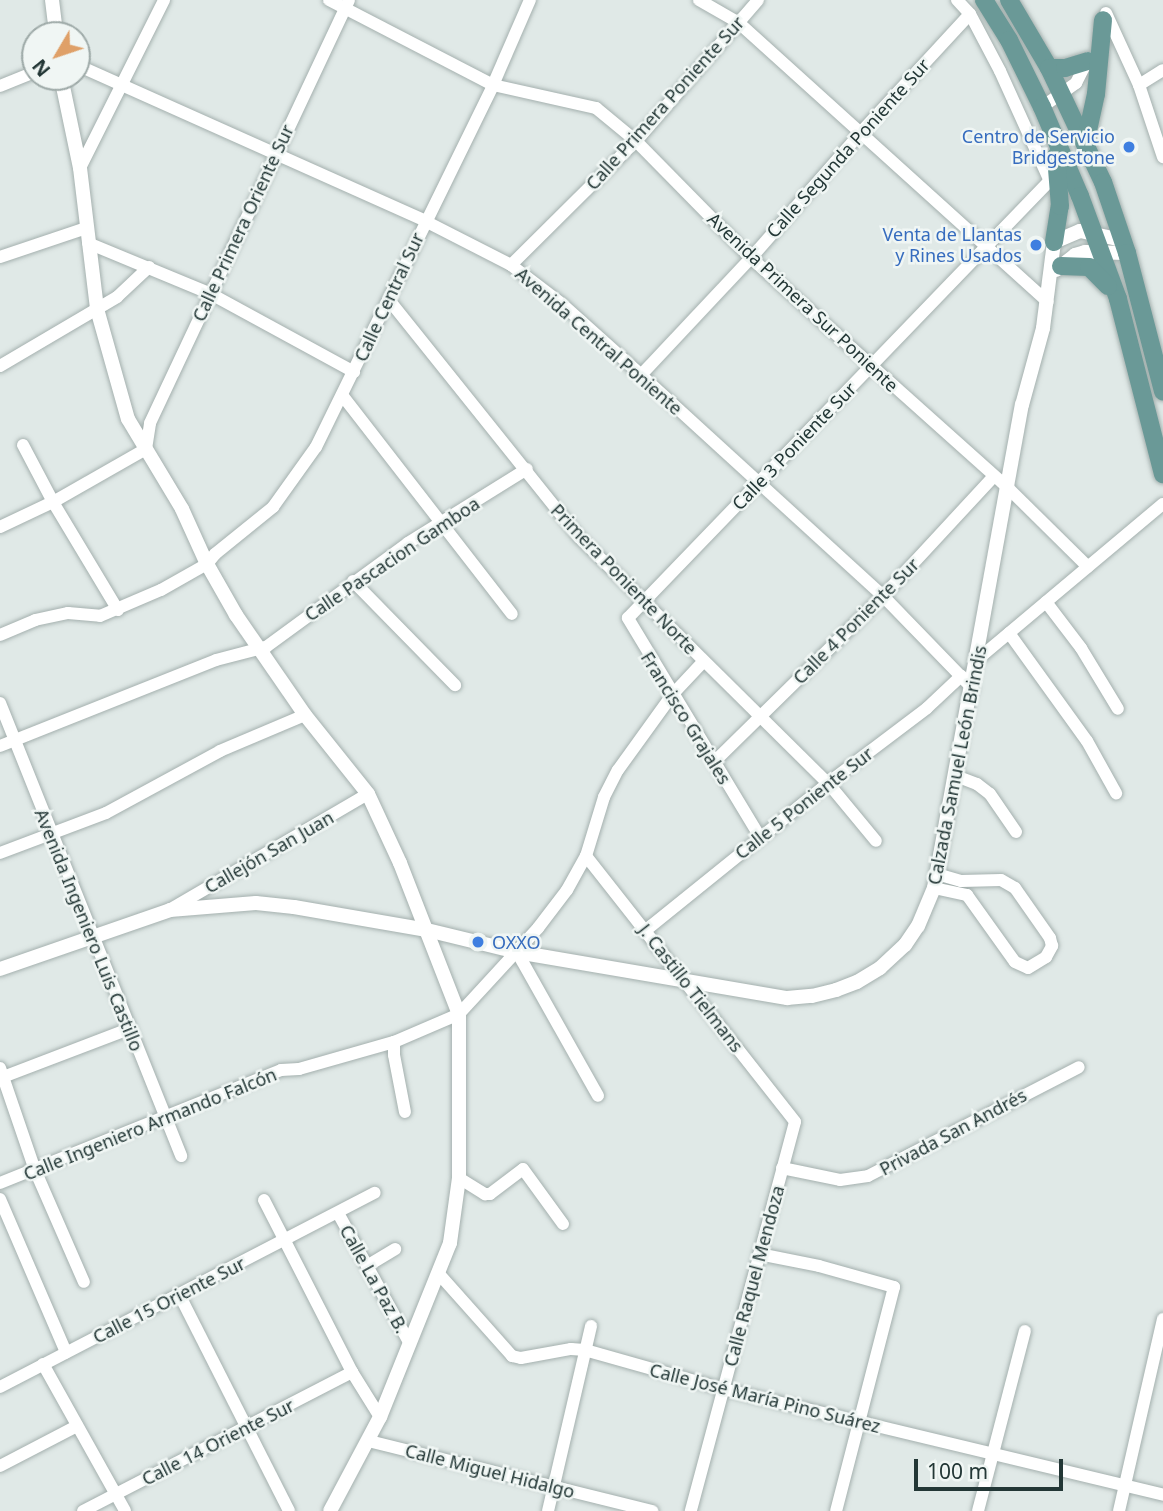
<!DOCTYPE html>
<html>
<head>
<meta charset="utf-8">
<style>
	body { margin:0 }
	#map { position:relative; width:1163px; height:1511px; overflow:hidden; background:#e0e9e7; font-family:"Noto Sans",sans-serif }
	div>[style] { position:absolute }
	.roads { filter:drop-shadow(0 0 2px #a4b0ae) drop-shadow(0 0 2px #a4b0ae) }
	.minor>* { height:12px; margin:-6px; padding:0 6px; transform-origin:6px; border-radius:6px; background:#fff }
	.tertiary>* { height:14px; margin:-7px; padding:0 7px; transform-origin:7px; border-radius:7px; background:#fff }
	.primary>* { height:18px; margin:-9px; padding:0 9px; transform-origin:9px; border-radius:9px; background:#6a9997 }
	.dots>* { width:19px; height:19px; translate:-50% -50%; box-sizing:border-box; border:4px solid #f0f6f4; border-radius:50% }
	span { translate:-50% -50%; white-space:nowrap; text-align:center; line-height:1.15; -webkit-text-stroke:5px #f0f6f4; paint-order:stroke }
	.street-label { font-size:18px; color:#233736 }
	.shop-label { font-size:18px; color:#366cbe }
	.right { translate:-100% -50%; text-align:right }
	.left { translate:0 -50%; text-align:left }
	.north { position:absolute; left:21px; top:21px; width:70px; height:70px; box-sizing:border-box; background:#f0f6f4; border:2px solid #9eaaa8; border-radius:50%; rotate:231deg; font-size:19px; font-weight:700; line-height:28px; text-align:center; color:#233736 }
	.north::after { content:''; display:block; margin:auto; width:24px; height:32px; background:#dfa068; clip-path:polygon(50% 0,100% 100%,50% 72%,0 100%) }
	.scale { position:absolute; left:914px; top:1459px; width:149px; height:32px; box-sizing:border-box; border:4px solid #233736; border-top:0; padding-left:9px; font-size:21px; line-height:24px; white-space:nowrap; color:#233736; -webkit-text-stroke:5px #f0f6f4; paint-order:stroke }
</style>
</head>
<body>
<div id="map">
	<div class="roads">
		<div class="minor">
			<div style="left:329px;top:0;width:185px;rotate:27.4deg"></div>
			<div style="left:493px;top:85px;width:106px;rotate:12.6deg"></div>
			<div style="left:596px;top:108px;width:52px;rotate:39.5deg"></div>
			<div style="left:636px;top:141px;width:164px;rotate:45.5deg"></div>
			<div style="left:751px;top:258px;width:345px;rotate:41.8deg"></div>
			<div style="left:1008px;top:488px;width:112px;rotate:44.6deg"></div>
			<div style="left:699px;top:0;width:46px;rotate:29.9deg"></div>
			<div style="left:739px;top:23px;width:416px;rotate:42.1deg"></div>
			<div style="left:957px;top:0;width:19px;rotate:47deg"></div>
			<div style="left:970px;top:14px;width:64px;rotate:62.2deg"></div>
			<div style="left:1000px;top:71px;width:121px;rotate:65.6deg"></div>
			<div style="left:1106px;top:13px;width:79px;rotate:65.4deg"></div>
			<div style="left:1139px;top:85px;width:76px;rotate:71.6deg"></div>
			<div style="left:77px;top:65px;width:381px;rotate:24.1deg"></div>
			<div style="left:425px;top:221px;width:97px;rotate:27.1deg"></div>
			<div style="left:511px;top:265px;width:64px;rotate:37.4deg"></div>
			<div style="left:562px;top:304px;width:106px;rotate:41.9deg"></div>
			<div style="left:641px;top:375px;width:328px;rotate:42.4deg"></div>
			<div style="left:883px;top:596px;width:129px;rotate:45.9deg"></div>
			<div style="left:1139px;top:85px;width:28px;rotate:-32deg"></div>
			<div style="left:0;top:86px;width:38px;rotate:-22deg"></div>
			<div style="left:1042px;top:107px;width:42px;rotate:-35.2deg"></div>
			<div style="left:1076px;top:83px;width:28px;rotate:-63deg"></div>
			<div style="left:80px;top:168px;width:188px;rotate:-63.4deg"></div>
			<div style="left:88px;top:243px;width:133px;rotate:22.5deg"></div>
			<div style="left:211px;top:294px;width:163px;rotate:28.6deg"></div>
			<div style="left:0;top:257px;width:91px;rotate:-18.6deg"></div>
			<div style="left:511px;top:265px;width:176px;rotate:-44.8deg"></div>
			<div style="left:636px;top:141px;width:186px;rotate:-49.1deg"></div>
			<div style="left:389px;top:300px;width:305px;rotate:51.3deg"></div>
			<div style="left:580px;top:538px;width:349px;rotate:44.7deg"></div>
			<div style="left:828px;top:783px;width:75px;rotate:50.4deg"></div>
			<div style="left:0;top:366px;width:136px;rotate:-30.5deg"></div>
			<div style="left:117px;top:297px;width:44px;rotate:-43.2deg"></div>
			<div style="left:641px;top:375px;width:161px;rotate:-46.8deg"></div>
			<div style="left:751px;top:258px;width:169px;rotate:-48.8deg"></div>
			<div style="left:862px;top:131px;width:159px;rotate:-47.3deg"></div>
			<div style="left:342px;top:395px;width:277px;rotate:52.2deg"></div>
			<div style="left:23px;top:445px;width:64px;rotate:62.2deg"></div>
			<div style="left:53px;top:502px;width:126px;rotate:59deg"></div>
			<div style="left:0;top:527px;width:59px;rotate:-25.3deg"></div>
			<div style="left:53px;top:502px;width:107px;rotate:-29.7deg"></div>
			<div style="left:146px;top:449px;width:26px;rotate:-81deg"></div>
			<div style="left:150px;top:423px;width:467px;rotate:-64.8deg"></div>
			<div style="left:353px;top:581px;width:146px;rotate:45.6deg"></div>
			<div style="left:1046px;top:602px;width:58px;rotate:52.7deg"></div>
			<div style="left:1081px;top:648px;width:71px;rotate:58.8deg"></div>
			<div style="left:1009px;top:633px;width:133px;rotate:54.2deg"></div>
			<div style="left:1087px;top:741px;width:60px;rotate:60.9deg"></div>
			<div style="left:0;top:635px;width:38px;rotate:-23deg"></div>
			<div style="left:35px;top:620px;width:34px;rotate:-12deg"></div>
			<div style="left:68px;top:613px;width:32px;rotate:5deg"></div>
			<div style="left:100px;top:616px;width:66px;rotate:-23.1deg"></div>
			<div style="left:161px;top:590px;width:53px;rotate:-29.5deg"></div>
			<div style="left:207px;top:564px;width:13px;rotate:-51deg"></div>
			<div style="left:215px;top:554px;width:75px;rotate:-39deg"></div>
			<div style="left:273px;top:507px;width:74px;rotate:-54.4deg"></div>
			<div style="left:316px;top:447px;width:403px;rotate:-63.9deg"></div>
			<div style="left:493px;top:85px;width:93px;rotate:-66.5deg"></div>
			<div style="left:978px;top:659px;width:241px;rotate:-40deg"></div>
			<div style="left:0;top:703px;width:488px;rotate:68.2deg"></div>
			<div style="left:0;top:746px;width:232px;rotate:-21.7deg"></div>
			<div style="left:216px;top:660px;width:52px;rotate:-14.6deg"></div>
			<div style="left:266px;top:647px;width:176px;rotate:-36.2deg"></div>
			<div style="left:408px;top:543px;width:140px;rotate:-31.9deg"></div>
			<div style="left:714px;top:762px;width:237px;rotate:-44.5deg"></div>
			<div style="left:883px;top:596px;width:163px;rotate:-47.2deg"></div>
			<div style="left:956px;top:776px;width:22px;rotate:21deg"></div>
			<div style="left:977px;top:784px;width:16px;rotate:38deg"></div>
			<div style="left:990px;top:794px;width:46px;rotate:55.6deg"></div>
			<div style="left:760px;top:837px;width:256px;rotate:-121.1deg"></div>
			<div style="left:628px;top:618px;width:621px;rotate:-46.04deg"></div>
			<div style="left:0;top:853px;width:113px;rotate:-20.7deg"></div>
			<div style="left:106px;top:813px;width:130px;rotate:-28.5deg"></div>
			<div style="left:220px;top:751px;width:92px;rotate:-23deg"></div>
			<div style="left:586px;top:856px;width:338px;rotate:51.8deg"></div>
			<div style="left:795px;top:1122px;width:403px;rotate:105deg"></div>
			<div style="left:934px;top:888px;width:34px;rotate:12deg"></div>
			<div style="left:967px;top:895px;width:82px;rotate:54.4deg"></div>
			<div style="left:1015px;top:962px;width:14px;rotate:25deg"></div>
			<div style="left:1028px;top:968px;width:21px;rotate:-31deg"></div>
			<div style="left:1046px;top:957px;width:13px;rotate:-61deg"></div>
			<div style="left:1052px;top:946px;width:8px;rotate:-104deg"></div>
			<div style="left:1050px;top:938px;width:61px;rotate:-125deg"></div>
			<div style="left:1015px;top:888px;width:16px;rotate:-150deg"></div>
			<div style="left:1001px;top:880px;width:40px;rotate:178.6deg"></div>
			<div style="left:961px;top:881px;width:26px;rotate:-164deg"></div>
			<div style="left:171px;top:909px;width:228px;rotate:-30.3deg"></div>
			<div style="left:646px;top:930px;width:234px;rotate:-38.9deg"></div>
			<div style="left:828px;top:783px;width:124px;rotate:-37.1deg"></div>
			<div style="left:927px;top:708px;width:47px;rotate:-43.3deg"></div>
			<div style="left:517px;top:952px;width:165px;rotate:60.6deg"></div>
			<div style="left:394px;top:1042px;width:13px;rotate:90deg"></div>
			<div style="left:394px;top:1055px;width:58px;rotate:79.1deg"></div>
			<div style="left:0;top:1068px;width:108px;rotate:71.1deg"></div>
			<div style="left:35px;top:1170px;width:122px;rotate:66.4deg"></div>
			<div style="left:3px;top:1077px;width:135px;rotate:-20.9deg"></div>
			<div style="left:782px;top:1168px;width:59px;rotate:11.7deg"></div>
			<div style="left:840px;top:1180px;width:28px;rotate:-8deg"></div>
			<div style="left:868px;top:1176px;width:237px;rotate:-27.3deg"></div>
			<div style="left:459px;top:1178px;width:31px;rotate:32deg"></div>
			<div style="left:485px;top:1194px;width:5px"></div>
			<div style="left:490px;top:1194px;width:41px;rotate:-37.1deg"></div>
			<div style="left:523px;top:1169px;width:68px;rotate:54deg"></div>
			<div style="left:0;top:1183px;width:303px;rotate:-21.9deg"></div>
			<div style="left:281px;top:1070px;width:18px;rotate:-3deg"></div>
			<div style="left:299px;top:1069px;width:99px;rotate:-15.9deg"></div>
			<div style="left:394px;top:1042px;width:71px;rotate:-23.3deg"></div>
			<div style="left:459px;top:1014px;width:117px;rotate:-47.4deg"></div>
			<div style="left:538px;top:928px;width:48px;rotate:-52.7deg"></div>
			<div style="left:567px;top:890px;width:39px;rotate:-61deg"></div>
			<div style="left:586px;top:856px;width:62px;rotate:-73deg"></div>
			<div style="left:604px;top:797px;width:30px;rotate:-63deg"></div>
			<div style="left:618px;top:770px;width:92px;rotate:-54.2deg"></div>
			<div style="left:672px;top:695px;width:45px;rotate:-46.8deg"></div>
			<div style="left:0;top:1199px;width:167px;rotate:66.7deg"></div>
			<div style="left:264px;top:1200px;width:193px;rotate:62.9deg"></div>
			<div style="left:352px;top:1372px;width:53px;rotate:58.1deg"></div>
			<div style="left:338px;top:1213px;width:149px;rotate:61.2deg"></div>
			<div style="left:759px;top:1254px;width:61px;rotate:11.3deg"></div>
			<div style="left:819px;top:1266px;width:78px;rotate:15.6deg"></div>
			<div style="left:894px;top:1287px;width:231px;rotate:104.5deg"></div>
			<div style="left:367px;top:1266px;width:33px;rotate:-31deg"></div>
			<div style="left:439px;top:1274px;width:110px;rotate:48.3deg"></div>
			<div style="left:512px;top:1356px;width:9px;rotate:13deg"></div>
			<div style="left:521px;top:1358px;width:51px;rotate:-10.2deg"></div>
			<div style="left:571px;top:1349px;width:14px;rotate:4deg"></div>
			<div style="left:585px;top:1350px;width:143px;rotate:15.8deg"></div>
			<div style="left:723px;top:1389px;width:453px;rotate:13.5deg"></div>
			<div style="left:180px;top:1296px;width:241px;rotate:63.1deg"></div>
			<div style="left:43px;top:1364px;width:168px;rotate:60.8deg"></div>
			<div style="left:0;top:1387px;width:422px;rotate:-27.4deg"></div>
			<div style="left:369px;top:1441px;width:292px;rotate:13.9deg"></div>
			<div style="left:0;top:1466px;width:87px;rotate:-27.5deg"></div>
			<div style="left:83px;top:1511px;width:303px;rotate:-27.3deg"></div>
			<div style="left:548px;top:1511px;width:190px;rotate:-76.9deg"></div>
			<div style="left:978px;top:1511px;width:186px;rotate:-75.4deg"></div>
			<div style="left:1119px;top:1511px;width:197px;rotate:-77.1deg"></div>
		</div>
		<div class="tertiary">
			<div style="left:52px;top:0;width:35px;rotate:83deg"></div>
			<div style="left:61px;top:77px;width:93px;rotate:78.2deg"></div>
			<div style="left:80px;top:168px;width:142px;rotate:83.1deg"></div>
			<div style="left:97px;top:309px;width:114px;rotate:74.3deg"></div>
			<div style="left:128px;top:419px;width:105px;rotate:59deg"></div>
			<div style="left:182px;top:509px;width:60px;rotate:65.6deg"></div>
			<div style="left:207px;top:564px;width:59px;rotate:60.4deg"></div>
			<div style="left:236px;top:615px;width:121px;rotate:55.4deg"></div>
			<div style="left:305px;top:715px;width:101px;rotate:51.4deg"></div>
			<div style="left:368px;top:794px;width:76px;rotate:65.1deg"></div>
			<div style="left:400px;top:863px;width:162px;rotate:68.7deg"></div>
			<div style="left:459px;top:1014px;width:164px;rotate:90deg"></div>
			<div style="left:459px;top:1178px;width:66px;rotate:97.9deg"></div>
			<div style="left:450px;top:1243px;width:188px;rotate:111.9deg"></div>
			<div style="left:380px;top:1417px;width:106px;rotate:118deg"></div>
			<div style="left:1056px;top:270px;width:24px;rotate:-38deg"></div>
			<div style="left:1075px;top:255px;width:10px;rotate:-17deg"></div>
			<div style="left:1085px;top:252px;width:42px;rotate:1.4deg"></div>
			<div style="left:0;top:969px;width:180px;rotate:-19.1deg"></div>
			<div style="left:170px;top:910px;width:86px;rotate:-4.7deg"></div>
			<div style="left:256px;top:903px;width:38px;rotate:6deg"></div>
			<div style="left:294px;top:907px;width:135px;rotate:9.8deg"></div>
			<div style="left:427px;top:930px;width:93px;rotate:13.7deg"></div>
			<div style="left:517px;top:952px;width:274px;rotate:9.7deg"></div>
			<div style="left:787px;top:998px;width:25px;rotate:-5deg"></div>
			<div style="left:812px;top:996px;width:25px;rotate:-14deg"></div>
			<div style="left:836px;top:990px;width:22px;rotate:-21deg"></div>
			<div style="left:857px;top:982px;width:27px;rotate:-31deg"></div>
			<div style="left:880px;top:968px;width:34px;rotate:-43deg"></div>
			<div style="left:905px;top:945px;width:23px;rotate:-56deg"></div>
			<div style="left:918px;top:926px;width:41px;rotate:-67.2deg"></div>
			<div style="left:934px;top:888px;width:491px;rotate:-79.7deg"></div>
			<div style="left:1022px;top:405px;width:80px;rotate:-74.7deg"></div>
			<div style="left:1043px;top:328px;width:87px;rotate:-82.7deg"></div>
			<div style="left:1054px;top:242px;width:28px;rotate:-23deg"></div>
			<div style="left:1080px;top:231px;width:43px;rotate:12.1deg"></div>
		</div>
		<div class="primary">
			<div style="left:984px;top:0;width:47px;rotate:58deg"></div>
			<div style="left:1009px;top:40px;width:75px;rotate:63.8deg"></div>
			<div style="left:1042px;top:107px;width:97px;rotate:66.9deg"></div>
			<div style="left:1080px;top:196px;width:110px;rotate:69.7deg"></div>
			<div style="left:1118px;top:299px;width:181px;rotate:75.6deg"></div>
			<div style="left:1009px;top:0;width:79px;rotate:59.5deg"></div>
			<div style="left:1049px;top:68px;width:126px;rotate:64.7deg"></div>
			<div style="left:1103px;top:182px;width:75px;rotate:71.3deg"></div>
			<div style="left:1127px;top:253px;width:143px;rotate:75.4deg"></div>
			<div style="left:1049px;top:68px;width:16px"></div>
			<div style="left:1065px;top:68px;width:24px;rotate:-17deg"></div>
			<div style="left:1085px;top:144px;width:51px;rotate:-77.6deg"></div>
			<div style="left:1096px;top:94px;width:74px;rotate:-84.6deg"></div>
			<div style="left:1054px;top:242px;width:36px;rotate:-81deg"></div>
			<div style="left:1060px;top:206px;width:50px;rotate:-94.6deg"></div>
			<div style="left:1061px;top:266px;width:28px;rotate:2deg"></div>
			<div style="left:1089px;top:267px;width:27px;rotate:45deg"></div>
		</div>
	</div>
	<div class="dots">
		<div style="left:1129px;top:147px;background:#3f7fe0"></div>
		<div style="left:1036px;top:245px;background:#3f7fe0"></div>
		<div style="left:478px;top:942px;background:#3f7fe0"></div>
	</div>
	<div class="street-label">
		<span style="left:665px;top:103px;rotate:-48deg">Calle Primera Poniente Sur</span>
		<span style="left:848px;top:148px;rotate:-48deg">Calle Segunda Poniente Sur</span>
		<span style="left:243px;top:223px;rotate:-65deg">Calle Primera Oriente Sur</span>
		<span style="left:389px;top:297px;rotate:-65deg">Calle Central Sur</span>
		<span style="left:803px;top:302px;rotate:43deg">Avenida Primera Sur Poniente</span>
		<span style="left:599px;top:341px;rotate:41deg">Avenida Central Poniente</span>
		<span style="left:794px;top:446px;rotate:-46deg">Calle 3 Poniente Sur</span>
		<span style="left:392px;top:559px;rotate:-34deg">Calle Pascacion Gamboa</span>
		<span style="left:624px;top:579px;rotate:46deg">Primera Poniente Norte</span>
		<span style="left:856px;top:621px;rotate:-45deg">Calle 4 Poniente Sur</span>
		<span style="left:686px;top:718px;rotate:58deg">Francisco Grajales</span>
		<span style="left:957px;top:765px;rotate:-79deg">Calzada Samuel León Brindis</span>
		<span style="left:804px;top:803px;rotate:-38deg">Calle 5 Poniente Sur</span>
		<span style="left:269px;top:852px;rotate:-30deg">Callejón San Juan</span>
		<span style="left:89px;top:930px;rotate:68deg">Avenida Ingeniero Luis Castillo</span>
		<span style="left:691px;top:988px;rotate:52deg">J. Castillo Tielmans</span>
		<span style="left:150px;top:1124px;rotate:-22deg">Calle Ingeniero Armando Falcón</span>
		<span style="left:953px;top:1132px;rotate:-28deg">Privada San Andrés</span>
		<span style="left:754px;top:1276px;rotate:-75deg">Calle Raquel Mendoza</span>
		<span style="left:374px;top:1279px;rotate:61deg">Calle La Paz B.</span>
		<span style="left:169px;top:1300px;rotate:-27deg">Calle 15 Oriente Sur</span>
		<span style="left:765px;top:1398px;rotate:14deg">Calle José María Pino Suárez</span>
		<span style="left:218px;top:1442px;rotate:-27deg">Calle 14 Oriente Sur</span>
		<span style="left:490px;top:1471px;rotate:14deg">Calle Miguel Hidalgo</span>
	</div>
	<div class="shop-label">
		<span class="right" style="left:1115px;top:147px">Centro de Servicio<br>Bridgestone</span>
		<span class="right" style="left:1022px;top:245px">Venta de Llantas<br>y Rines Usados</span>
		<span class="left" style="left:492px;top:942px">OXXO</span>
	</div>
	<div class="north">N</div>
	<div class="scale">100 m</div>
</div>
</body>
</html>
